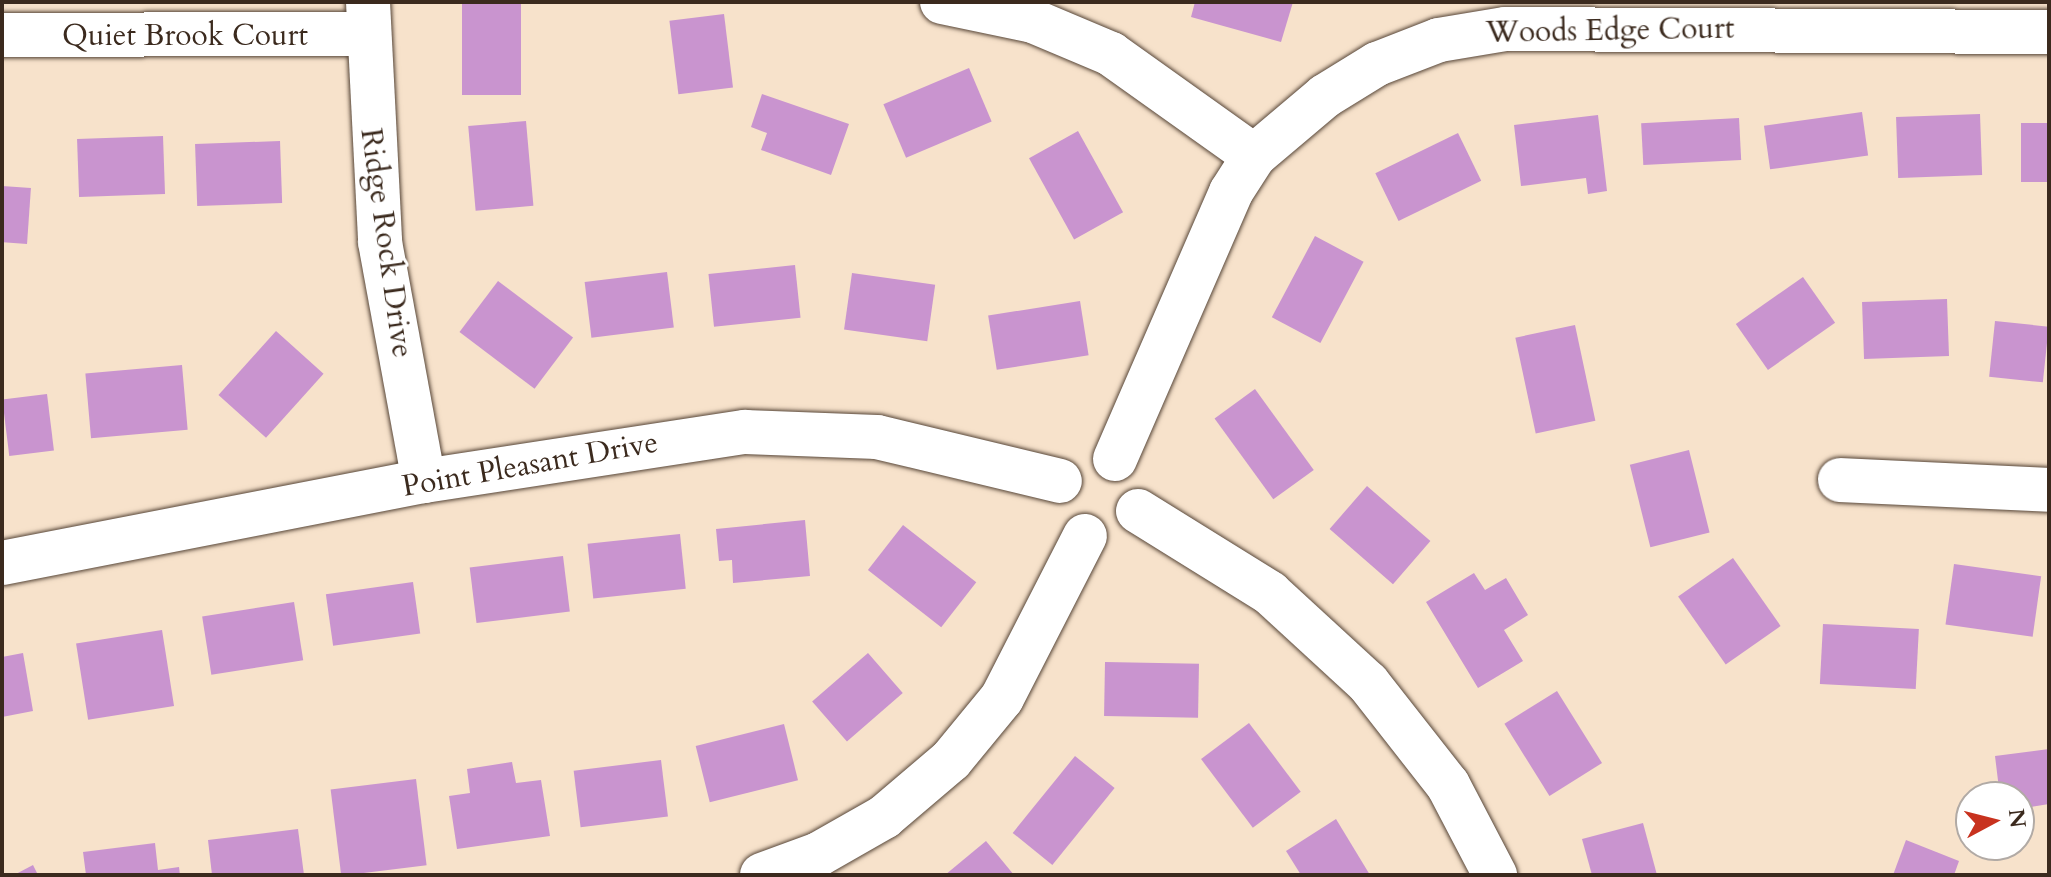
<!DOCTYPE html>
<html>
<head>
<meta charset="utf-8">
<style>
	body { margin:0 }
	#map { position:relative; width:2051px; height:877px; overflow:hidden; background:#f7e2cb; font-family:Cardo,serif }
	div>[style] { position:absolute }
	.building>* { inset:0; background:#c994cf; transform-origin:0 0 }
	.roads { filter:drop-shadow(0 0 2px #574638) drop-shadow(0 0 2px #574638) }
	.minor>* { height:44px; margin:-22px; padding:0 22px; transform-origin:22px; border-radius:22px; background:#fff }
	span { translate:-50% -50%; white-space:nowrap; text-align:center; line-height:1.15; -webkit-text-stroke:6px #fff; paint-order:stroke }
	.street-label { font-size:30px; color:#3b2a1e }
	.frame { position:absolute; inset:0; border:4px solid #3b2a1e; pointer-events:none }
	.north { position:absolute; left:1955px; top:781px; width:80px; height:80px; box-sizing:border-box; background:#fff; border:2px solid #b1aaa5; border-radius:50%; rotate:83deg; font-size:22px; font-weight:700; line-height:32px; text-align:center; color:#3b2a1e }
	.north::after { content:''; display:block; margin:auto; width:28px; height:36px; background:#c8321e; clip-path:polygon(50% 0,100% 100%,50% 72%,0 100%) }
</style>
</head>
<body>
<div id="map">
	<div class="building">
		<div style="left:462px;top:2px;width:59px;height:93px"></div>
		<div style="clip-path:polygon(1195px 2px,1293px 2px,1281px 42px,1191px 17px)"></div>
		<div style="left:724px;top:14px;width:74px;height:55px;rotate:83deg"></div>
		<div style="left:969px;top:68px;width:58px;height:93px;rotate:67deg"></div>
		<div style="clip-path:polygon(762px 94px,849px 124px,831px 175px,761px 150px,767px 133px,751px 127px)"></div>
		<div style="left:1862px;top:112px;width:44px;height:99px;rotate:82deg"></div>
		<div style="left:1980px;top:114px;width:61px;height:84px;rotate:88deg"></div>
		<div style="clip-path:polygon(1598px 115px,1607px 191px,1588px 194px,1586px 178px,1521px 186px,1514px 125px)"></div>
		<div style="left:1739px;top:118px;width:42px;height:98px;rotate:87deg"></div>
		<div style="left:526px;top:121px;width:85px;height:58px;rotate:85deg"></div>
		<div style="left:2021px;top:123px;width:28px;height:59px"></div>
		<div style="left:1078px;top:131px;width:93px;height:56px;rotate:61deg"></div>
		<div style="left:1458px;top:133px;width:53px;height:92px;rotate:64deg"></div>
		<div style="left:163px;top:136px;width:58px;height:86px;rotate:88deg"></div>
		<div style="left:280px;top:141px;width:62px;height:85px;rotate:88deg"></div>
		<div style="left:2px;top:186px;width:29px;height:56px;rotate:4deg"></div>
		<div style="left:1315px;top:236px;width:55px;height:92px;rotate:28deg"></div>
		<div style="left:795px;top:265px;width:53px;height:87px;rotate:84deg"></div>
		<div style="left:667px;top:272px;width:56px;height:83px;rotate:83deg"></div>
		<div style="left:852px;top:273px;width:84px;height:57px;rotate:8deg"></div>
		<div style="left:1803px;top:277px;width:56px;height:82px;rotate:55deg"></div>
		<div style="left:498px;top:281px;width:94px;height:64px;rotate:37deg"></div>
		<div style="left:1947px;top:299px;width:57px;height:85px;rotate:88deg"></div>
		<div style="left:1080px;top:301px;width:55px;height:93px;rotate:81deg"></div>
		<div style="left:1995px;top:321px;width:54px;height:56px;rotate:6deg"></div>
		<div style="left:1575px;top:325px;width:98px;height:61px;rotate:78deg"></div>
		<div style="left:276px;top:331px;width:64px;height:86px;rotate:42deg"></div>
		<div style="left:182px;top:365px;width:65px;height:97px;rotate:85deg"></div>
		<div style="left:1255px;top:389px;width:100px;height:50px;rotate:54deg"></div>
		<div style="left:47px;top:394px;width:57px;height:45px;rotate:83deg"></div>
		<div style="left:1689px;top:450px;width:85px;height:61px;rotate:76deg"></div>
		<div style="left:1367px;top:486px;width:84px;height:57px;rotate:41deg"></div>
		<div style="clip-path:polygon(805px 520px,810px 576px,733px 583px,732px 560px,719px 561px,716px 529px)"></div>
		<div style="left:903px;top:525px;width:93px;height:57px;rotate:38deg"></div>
		<div style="left:680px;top:534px;width:55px;height:93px;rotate:84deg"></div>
		<div style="left:563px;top:556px;width:56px;height:94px;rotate:83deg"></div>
		<div style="left:1733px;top:558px;width:83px;height:67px;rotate:55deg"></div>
		<div style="left:1954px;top:564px;width:88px;height:61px;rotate:8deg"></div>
		<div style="clip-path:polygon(1474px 573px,1485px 590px,1506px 578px,1528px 615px,1504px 630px,1523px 661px,1478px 688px,1426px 602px)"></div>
		<div style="left:413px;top:582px;width:52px;height:88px;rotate:82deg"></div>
		<div style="left:294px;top:602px;width:59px;height:93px;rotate:81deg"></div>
		<div style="left:1823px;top:624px;width:96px;height:60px;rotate:3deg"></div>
		<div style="left:162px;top:630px;width:77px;height:87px;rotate:81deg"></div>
		<div style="clip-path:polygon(23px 653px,33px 711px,2px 717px,2px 657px)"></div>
		<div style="left:868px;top:653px;width:53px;height:74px;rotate:49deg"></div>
		<div style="left:1105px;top:662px;width:94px;height:54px;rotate:1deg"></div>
		<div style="left:1557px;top:691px;width:85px;height:62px;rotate:58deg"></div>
		<div style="left:1249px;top:723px;width:86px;height:60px;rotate:53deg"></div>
		<div style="left:784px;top:724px;width:58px;height:91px;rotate:76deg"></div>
		<div style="clip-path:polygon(2049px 749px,2049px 804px,2019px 809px,2019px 797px,2000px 797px,1995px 756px)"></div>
		<div style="left:1075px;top:756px;width:51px;height:99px;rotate:39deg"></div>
		<div style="left:661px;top:760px;width:57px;height:88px;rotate:83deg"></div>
		<div style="clip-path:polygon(512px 762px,516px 783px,541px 780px,550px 836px,457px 849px,449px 796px,470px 793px,467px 769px)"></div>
		<div style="left:416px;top:779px;width:87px;height:86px;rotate:83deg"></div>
		<div style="clip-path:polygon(1336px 819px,1370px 875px,1301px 875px,1286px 851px)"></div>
		<div style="clip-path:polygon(1643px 823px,1657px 875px,1592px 875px,1582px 839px)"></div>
		<div style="clip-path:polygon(298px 829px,304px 875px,212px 875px,208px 840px)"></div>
		<div style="clip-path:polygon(1906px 840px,1959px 861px,1954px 875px,1893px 875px)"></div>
		<div style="clip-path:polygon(986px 841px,1014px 875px,945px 875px)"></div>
		<div style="clip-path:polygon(155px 843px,158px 870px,179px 867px,180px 875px,86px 875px,83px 852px)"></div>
		<div style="clip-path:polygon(33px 865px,38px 875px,14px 875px)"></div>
	</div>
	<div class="roads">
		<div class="minor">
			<div style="left:368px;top:2px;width:240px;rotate:87.1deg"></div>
			<div style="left:380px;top:242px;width:243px;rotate:79.6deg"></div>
			<div style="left:942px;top:2px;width:93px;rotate:11.8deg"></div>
			<div style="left:1033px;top:21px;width:85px;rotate:22.9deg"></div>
			<div style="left:1111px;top:54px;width:176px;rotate:35.5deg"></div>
			<div style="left:2px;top:35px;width:365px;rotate:-0.2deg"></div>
			<div style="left:1115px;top:459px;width:291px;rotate:-66.5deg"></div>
			<div style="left:1231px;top:192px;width:43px;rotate:-57.4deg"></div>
			<div style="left:1254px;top:156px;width:93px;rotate:-40.2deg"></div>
			<div style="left:1325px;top:96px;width:61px;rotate:-31.6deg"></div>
			<div style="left:1377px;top:64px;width:66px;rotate:-21.2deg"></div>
			<div style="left:1439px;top:40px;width:67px;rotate:-9.5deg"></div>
			<div style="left:1505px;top:29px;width:544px;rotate:0.32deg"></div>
			<div style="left:1840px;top:480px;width:209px;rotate:2.7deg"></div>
			<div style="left:1138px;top:511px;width:155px;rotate:31.8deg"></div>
			<div style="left:1270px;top:593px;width:133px;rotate:42.6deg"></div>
			<div style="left:1368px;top:683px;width:130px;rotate:51.9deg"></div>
			<div style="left:1448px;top:785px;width:102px;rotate:62.4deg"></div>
			<div style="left:2px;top:563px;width:430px;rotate:-11deg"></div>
			<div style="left:424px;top:481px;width:325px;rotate:-8.7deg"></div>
			<div style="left:745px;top:432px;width:132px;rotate:2.2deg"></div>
			<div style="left:877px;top:437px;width:188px;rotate:13.5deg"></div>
			<div style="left:762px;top:875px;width:61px;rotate:-20.2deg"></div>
			<div style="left:819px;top:854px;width:75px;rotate:-29.6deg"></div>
			<div style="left:884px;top:817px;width:88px;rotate:-40.4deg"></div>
			<div style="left:951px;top:760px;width:80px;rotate:-50.6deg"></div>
			<div style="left:1002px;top:698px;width:182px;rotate:-62.9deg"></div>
		</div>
	</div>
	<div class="street-label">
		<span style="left:1610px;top:31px;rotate:-1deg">Woods Edge Court</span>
		<span style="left:185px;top:36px">Quiet Brook Court</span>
		<span style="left:386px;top:243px;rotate:82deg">Ridge Rock Drive</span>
		<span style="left:530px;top:465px;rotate:-10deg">Point Pleasant Drive</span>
	</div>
	<div class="frame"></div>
	<div class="north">N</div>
</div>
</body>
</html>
